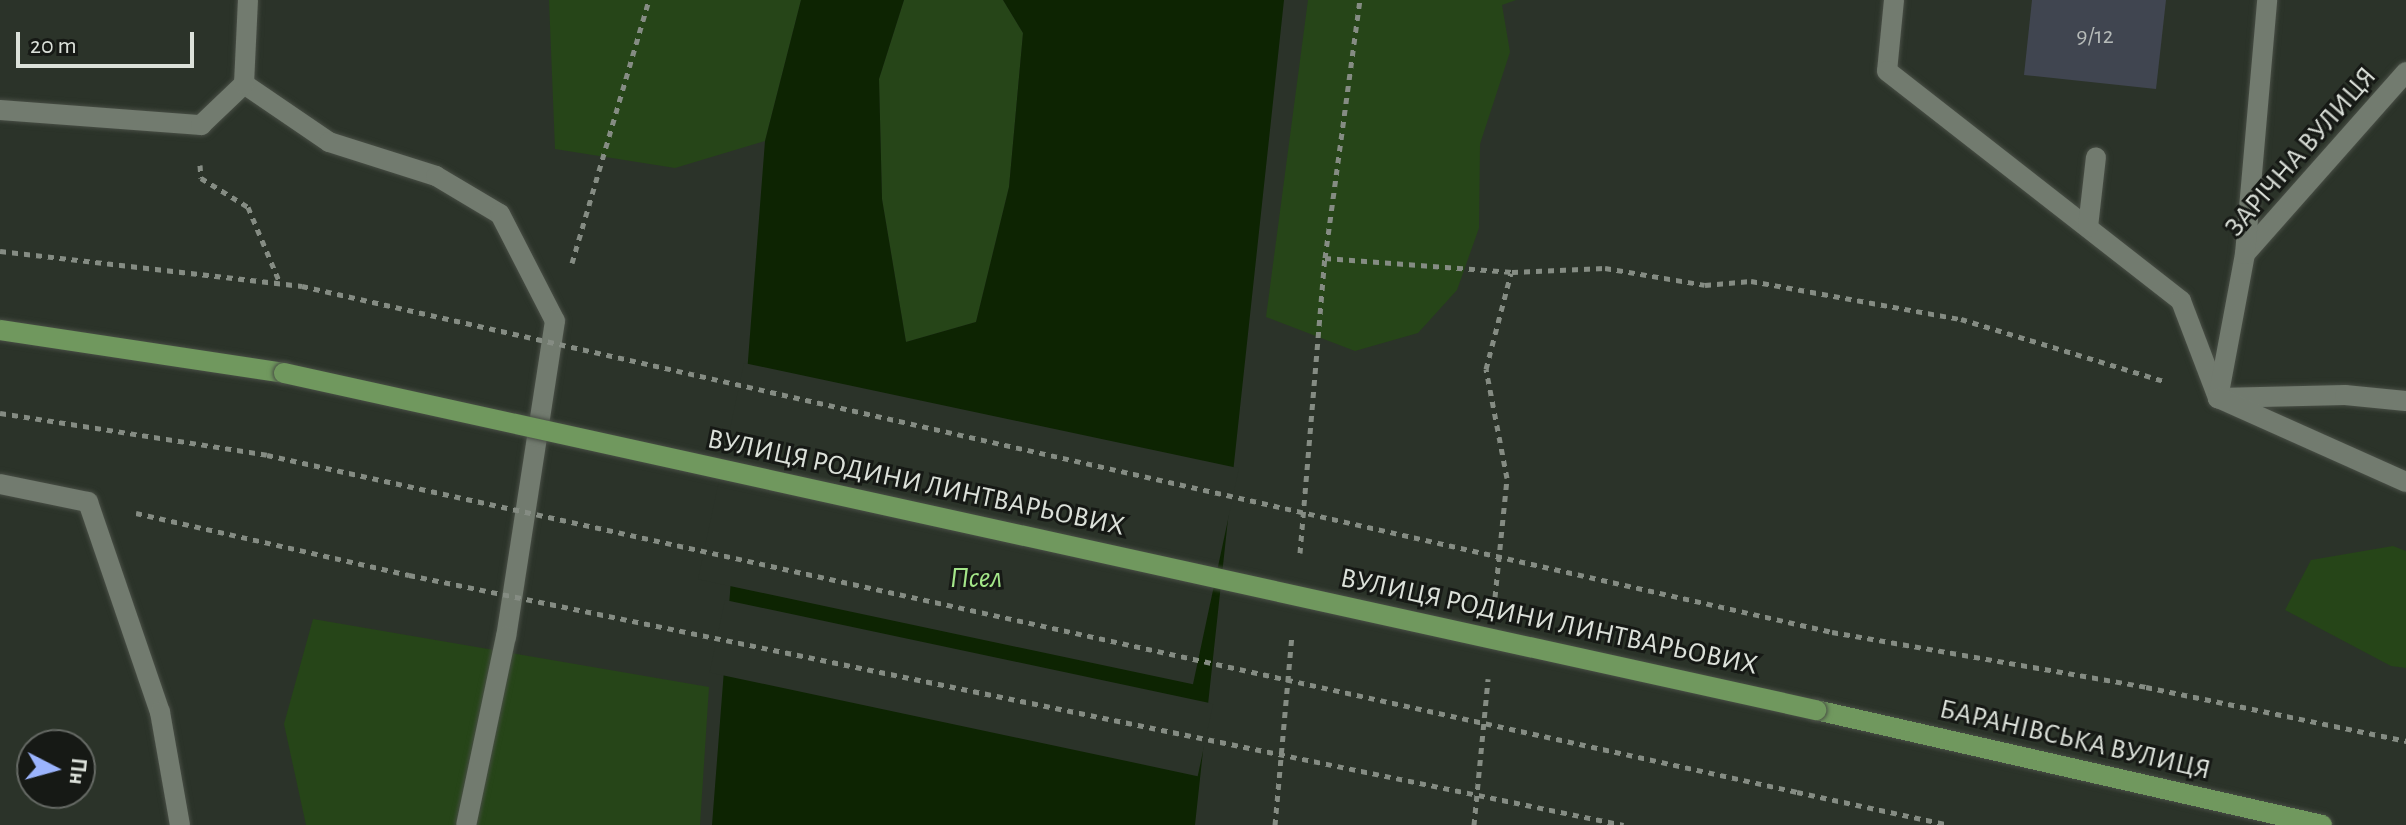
<!DOCTYPE html>
<html>
<head>
<meta charset="utf-8">
<style>
	body { margin:0 }
	#map { position:relative; width:2406px; height:825px; overflow:hidden; background:#2b3329; font-family:"Alegreya Sans",sans-serif }
	div>[style] { position:absolute }
	.green>* { inset:0; background:#264518 }
	.water>* { inset:0; background:#0d2402 }
	.pier>* { inset:0; background:#2b3329; transform-origin:0 0 }
	.building>* { inset:0; background:#404550 }
	.path>* { height:5px; margin-top:-2.5px; transform-origin:0; background:repeating-linear-gradient(90deg,#858c83 0 6px,transparent 0 12px) }
	.roads { filter:drop-shadow(0 0 2px #484e45) drop-shadow(0 0 2px #484e45) }
	.minor>* { height:20px; margin:-10px; padding:0 10px; transform-origin:10px; border-radius:10px; background:#727b6f }
	.major>* { height:20px; margin:-10px; padding:0 10px; transform-origin:10px; border-radius:10px; background:#70985e }
	.path-bridge>* { height:5px; margin-top:-2.5px; transform-origin:0; background:repeating-linear-gradient(90deg,#858c83 0 6px,transparent 0 12px) }
	.bridges { filter:drop-shadow(0 0 2px #484e45) drop-shadow(0 0 2px #484e45) }
	.major-bridge>* { height:20px; margin:-10px; padding:0 10px; transform-origin:10px; border-radius:10px; background:#70985e }
	span { translate:-50% -50%; white-space:nowrap; text-align:center; line-height:1.15; -webkit-text-stroke:6px #161915; paint-order:stroke }
	.number-label { font-size:24px; color:#b5bab8 }
	.number-label span { -webkit-text-stroke-width:0 }
	.street-label { font-size:28px; color:#dce1da }
	.water-label { font-size:30px; color:#a4e689; font-style:italic }
	.north { position:absolute; left:16px; top:729px; width:80px; height:80px; box-sizing:border-box; background:#161915; border:2px solid #656964; border-radius:50%; rotate:96deg; font-size:22px; font-weight:700; line-height:32px; text-align:center; color:#dce1da }
	.north::after { content:''; display:block; margin:auto; width:28px; height:36px; background:#9bb4fd; clip-path:polygon(50% 0,100% 100%,50% 72%,0 100%) }
	.scale { position:absolute; left:16px; top:32px; width:178px; height:36px; box-sizing:border-box; border:4px solid #dce1da; border-top:0; padding-left:10px; font-size:24px; line-height:28px; white-space:nowrap; color:#dce1da; -webkit-text-stroke:6px #161915; paint-order:stroke }
</style>
</head>
<body>
<div id="map">
	<div class="green">
		<div style="clip-path:polygon(549px 0,801px 0,765px 141px,675px 168px,555px 149px)"></div>
		<div style="clip-path:polygon(904px 0,1003px 0,1023px 33px,1009px 187px,976px 322px,906px 342px,882px 199px,879px 79px)"></div>
		<div style="clip-path:polygon(1308px 0,1516px 0,1502px 5px,1510px 52px,1480px 144px,1479px 228px,1457px 290px,1418px 333px,1355px 351px,1266px 317px)"></div>
		<div style="clip-path:polygon(2393px 546px,2406px 551px,2406px 668px,2391px 666px,2285px 610px,2311px 560px)"></div>
		<div style="clip-path:polygon(313px 619px,709px 687px,700px 825px,306px 825px,284px 724px)"></div>
	</div>
	<div class="water">
		<div style="clip-path:polygon(801px 0,904px 0,879px 79px,882px 199px,906px 342px,976px 322px,1009px 187px,1023px 33px,1003px 0,1284px 0,1195px 825px,712px 825px,765px 141px)"></div>
	</div>
	<div class="pier">
		<div style="left:744px;top:363px;width:506px;height:221px;rotate:12deg"></div>
		<div style="left:725px;top:600px;width:499px;height:74px;rotate:12deg"></div>
	</div>
	<div class="building">
		<div style="clip-path:polygon(2032px 0,2166px 0,2156px 89px,2024px 75px)"></div>
	</div>
	<div class="path">
		<div style="left:200px;top:165px;width:13px;rotate:86deg"></div>
		<div style="left:201px;top:178px;width:55px;rotate:31.7deg"></div>
		<div style="left:248px;top:207px;width:82px;rotate:67.2deg"></div>
		<div style="left:0;top:251px;width:304px;rotate:6.6deg"></div>
		<div style="left:1325px;top:258px;width:188px;rotate:4.3deg"></div>
		<div style="left:1512px;top:272px;width:93px;rotate:-2.5deg"></div>
		<div style="left:1605px;top:268px;width:101px;rotate:9.6deg"></div>
		<div style="left:1705px;top:285px;width:46px;rotate:-5deg"></div>
		<div style="left:1751px;top:281px;width:213px;rotate:10.3deg"></div>
		<div style="left:1961px;top:319px;width:215px;rotate:17deg"></div>
		<div style="left:572px;top:263px;width:274px;rotate:-73.7deg"></div>
		<div style="left:0;top:413px;width:270px;rotate:8.9deg"></div>
		<div style="left:136px;top:513px;width:280px;rotate:12.8deg"></div>
		<div style="left:1300px;top:553px;width:296px;rotate:-85.2deg"></div>
		<div style="left:1325px;top:258px;width:260px;rotate:-82.3deg"></div>
		<div style="left:1495px;top:597px;width:120px;rotate:-84.2deg"></div>
		<div style="left:1507px;top:478px;width:111px;rotate:-100.9deg"></div>
		<div style="left:1486px;top:369px;width:99px;rotate:-75.4deg"></div>
		<div style="left:1832px;top:632px;width:319px;rotate:9.9deg"></div>
		<div style="left:2146px;top:687px;width:266px;rotate:11.7deg"></div>
		<div style="left:1797px;top:792px;width:156px;rotate:12.2deg"></div>
		<div style="left:1275px;top:825px;width:191px;rotate:-84.9deg"></div>
		<div style="left:1474px;top:825px;width:147px;rotate:-84.5deg"></div>
	</div>
	<div class="roads">
		<div class="minor">
			<div style="left:1894px;top:0;width:71px;rotate:95.6deg"></div>
			<div style="left:1887px;top:71px;width:373px;rotate:38deg"></div>
			<div style="left:2181px;top:301px;width:104px;rotate:69.1deg"></div>
			<div style="left:2218px;top:398px;width:127px;rotate:-1.4deg"></div>
			<div style="left:2345px;top:395px;width:61px;rotate:5.6deg"></div>
			<div style="left:2406px;top:72px;width:243px;rotate:131.5deg"></div>
			<div style="left:2245px;top:254px;width:147px;rotate:100.6deg"></div>
			<div style="left:2218px;top:398px;width:206px;rotate:24.1deg"></div>
			<div style="left:244px;top:84px;width:103px;rotate:34.3deg"></div>
			<div style="left:329px;top:142px;width:112px;rotate:17.6deg"></div>
			<div style="left:436px;top:176px;width:74px;rotate:30.7deg"></div>
			<div style="left:500px;top:214px;width:120px;rotate:62.8deg"></div>
			<div style="left:555px;top:321px;width:319px;rotate:98.8deg"></div>
			<div style="left:506px;top:636px;width:193px;rotate:101.9deg"></div>
			<div style="left:0;top:110px;width:202px;rotate:4.3deg"></div>
			<div style="left:201px;top:125px;width:59px;rotate:-43.6deg"></div>
			<div style="left:244px;top:84px;width:84px;rotate:-87.3deg"></div>
			<div style="left:2088px;top:227px;width:70px;rotate:-83.5deg"></div>
			<div style="left:2245px;top:254px;width:255px;rotate:-85deg"></div>
			<div style="left:0;top:484px;width:90px;rotate:11.6deg"></div>
			<div style="left:88px;top:502px;width:222px;rotate:71.1deg"></div>
			<div style="left:160px;top:712px;width:115px;rotate:80deg"></div>
		</div>
		<div class="major">
			<div style="left:0;top:330px;width:287px;rotate:8.6deg"></div>
			<div style="left:1816px;top:710px;width:519px;rotate:12.8deg"></div>
		</div>
	</div>
	<div class="path-bridge">
		<div style="left:302px;top:286px;width:1569px;rotate:12.74deg"></div>
		<div style="left:267px;top:455px;width:1567px;rotate:12.42deg"></div>
		<div style="left:409px;top:575px;width:1240px;rotate:11.63deg"></div>
	</div>
	<div class="bridges">
		<div class="major-bridge">
			<div style="left:284px;top:373px;width:1569px;rotate:12.41deg"></div>
		</div>
	</div>
	<div class="number-label">
		<span style="left:2095px;top:37px">9/12</span>
	</div>
	<div class="street-label">
		<span style="left:2301px;top:152px;rotate:-49deg">ЗАРІЧНА ВУЛИЦЯ</span>
		<span style="left:916px;top:483px;rotate:12deg">ВУЛИЦЯ РОДИНИ ЛИНТВАРЬОВИХ</span>
		<span style="left:1549px;top:622px;rotate:12deg">ВУЛИЦЯ РОДИНИ ЛИНТВАРЬОВИХ</span>
		<span style="left:2075px;top:740px;rotate:13deg">БАРАНІВСЬКА ВУЛИЦЯ</span>
	</div>
	<div class="water-label">
		<span style="left:976px;top:578px">Псел</span>
	</div>
	<div class="north">Пн</div>
	<div class="scale">20 m</div>
</div>
</body>
</html>
